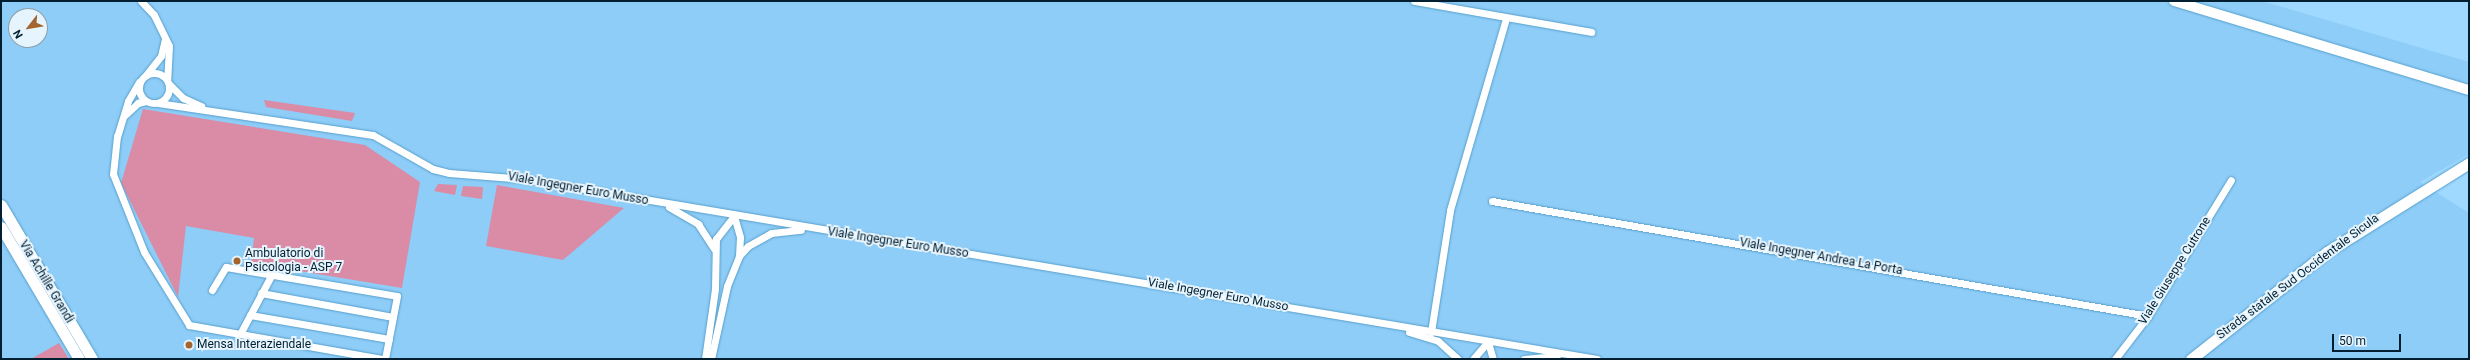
<!DOCTYPE html>
<html>
<head>
<meta charset="utf-8">
<style>
	body { margin:0 }
	#map { position:relative; width:2470px; height:360px; overflow:hidden; background:#9fd9ff; font-family:Roboto,sans-serif }
	div>[style] { position:absolute }
	.built>* { inset:0; background:#8ecdf7 }
	.green>* { inset:0; background:#da8ba5 }
	.roads { filter:drop-shadow(0 0 1px #57a0cd) drop-shadow(0 0 1px #57a0cd) }
	.street>* { height:7px; margin:-3.5px; padding:0 3.5px; transform-origin:3.5px; border-radius:3.5px; background:#fff }
	.street>.ring { margin:-3.5px; padding:0; box-sizing:content-box; background:none; border:7px solid #fff; border-radius:50% }
	.secondary>* { height:10px; margin:-5px; padding:0 5px; transform-origin:5px; border-radius:5px; background:#fff }
	.primary>* { height:11px; margin:-5.5px; padding:0 5.5px; transform-origin:5.5px; border-radius:5.5px; background:#fff }
	.dots>* { width:11px; height:11px; translate:-50% -50%; box-sizing:border-box; border:2px solid #e6f4fd; border-radius:50% }
	span { translate:-50% -50%; white-space:nowrap; text-align:center; line-height:1.15; -webkit-text-stroke:4px #e6f4fd; paint-order:stroke }
	.street-label { font-size:12px; color:#011f31 }
	.poi-label { font-size:12px; color:#011f31 }
	.left { translate:0 -50%; text-align:left }
	.frame { position:absolute; inset:0; border:2px solid #011f31; pointer-events:none }
	.north { position:absolute; left:8px; top:8px; width:40px; height:40px; box-sizing:border-box; background:#e6f4fd; border:1px solid #8a9fab; border-radius:50%; rotate:239deg; font-size:11px; font-weight:700; line-height:16px; text-align:center; color:#011f31 }
	.north::after { content:''; display:block; margin:auto; width:14px; height:18px; background:#a4642d; clip-path:polygon(50% 0,100% 100%,50% 72%,0 100%) }
	.scale { position:absolute; left:2332px; top:334px; width:69px; height:18px; box-sizing:border-box; border:2px solid #011f31; border-top:0; padding-left:5px; font-size:12px; line-height:14px; white-space:nowrap; color:#011f31; -webkit-text-stroke:3px #e6f4fd; paint-order:stroke }
</style>
</head>
<body>
<div id="map">
	<div class="built">
		<div style="clip-path:polygon(evenodd,1px 1px,2262px 1px,2469px 62px,2469px 154px,2420px 182px,2469px 213px,2469px 359px,1px 359px,1px 1px,16px 16px,40px 16px,40px 40px,16px 40px,16px 16px)"></div>
	</div>
	<div class="green">
		<div style="clip-path:polygon(264px 100px,355px 113px,352px 121px,266px 107px)"></div>
		<div style="clip-path:polygon(143px 109px,365px 145px,420px 182px,402px 288px,251px 263px,254px 238px,186px 226px,178px 297px,121px 183px)"></div>
		<div style="clip-path:polygon(438px 184px,457px 185px,455px 195px,434px 191px)"></div>
		<div style="clip-path:polygon(497px 185px,624px 208px,563px 260px,486px 246px)"></div>
		<div style="clip-path:polygon(463px 186px,483px 187px,482px 199px,461px 196px)"></div>
		<div style="clip-path:polygon(59px 343px,69px 359px,31px 359px)"></div>
	</div>
	<div class="roads">
		<div class="street">
			<div style="left:141px;top:1px;width:19px;rotate:47deg"></div>
			<div style="left:154px;top:15px;width:34px;rotate:64deg"></div>
			<div style="left:169px;top:46px;width:33px;rotate:93deg"></div>
			<div style="left:1414px;top:1px;width:180px;rotate:9.9deg"></div>
			<div class="ring" style="left:139px;top:73px;width:23px;height:23px"></div>
			<div style="left:146px;top:75px;width:24px;rotate:-52deg"></div>
			<div style="left:161px;top:56px;width:17px;rotate:-77deg"></div>
			<div style="left:139px;top:82px;width:22px;rotate:120deg"></div>
			<div style="left:128px;top:101px;width:37px;rotate:107deg"></div>
			<div style="left:117px;top:136px;width:38px;rotate:96deg"></div>
			<div style="left:113px;top:174px;width:84px;rotate:68.3deg"></div>
			<div style="left:144px;top:252px;width:86px;rotate:58.3deg"></div>
			<div style="left:189px;top:325px;width:196px;rotate:10deg"></div>
			<div style="left:169px;top:84px;width:20px;rotate:45deg"></div>
			<div style="left:183px;top:98px;width:20px;rotate:24deg"></div>
			<div style="left:158px;top:103px;width:217px;rotate:8.5deg"></div>
			<div style="left:373px;top:135px;width:69px;rotate:29.5deg"></div>
			<div style="left:433px;top:169px;width:16px;rotate:14deg"></div>
			<div style="left:449px;top:173px;width:76px;rotate:4.5deg"></div>
			<div style="left:525px;top:179px;width:1087px;rotate:9.53deg"></div>
			<div style="left:125px;top:115px;width:18px;rotate:-43deg"></div>
			<div style="left:138px;top:103px;width:8px;rotate:-14deg"></div>
			<div style="left:1492px;top:201px;width:666px;rotate:9.94deg"></div>
			<div style="left:669px;top:207px;width:34px;rotate:30deg"></div>
			<div style="left:698px;top:224px;width:30px;rotate:57deg"></div>
			<div style="left:212px;top:290px;width:27px;rotate:-59deg"></div>
			<div style="left:226px;top:267px;width:173px;rotate:9.6deg"></div>
			<div style="left:397px;top:296px;width:64px;rotate:100.8deg"></div>
			<div style="left:261px;top:293px;width:134px;rotate:10.3deg"></div>
			<div style="left:250px;top:315px;width:141px;rotate:9.8deg"></div>
			<div style="left:1409px;top:332px;width:30px;rotate:17deg"></div>
			<div style="left:1438px;top:341px;width:27px;rotate:42deg"></div>
			<div style="left:1431px;top:332px;width:123px;rotate:-81.1deg"></div>
			<div style="left:1450px;top:210px;width:200px;rotate:-73.7deg"></div>
			<div style="left:240px;top:334px;width:68px;rotate:-61.9deg"></div>
			<div style="left:705px;top:359px;width:71px;rotate:-81.9deg"></div>
			<div style="left:715px;top:289px;width:50px;rotate:-88.9deg"></div>
			<div style="left:716px;top:239px;width:29px;rotate:-52deg"></div>
			<div style="left:734px;top:216px;width:22px;rotate:74deg"></div>
			<div style="left:740px;top:237px;width:19px;rotate:93deg"></div>
			<div style="left:711px;top:359px;width:75px;rotate:-77.6deg"></div>
			<div style="left:727px;top:286px;width:32px;rotate:-68deg"></div>
			<div style="left:739px;top:256px;width:13px;rotate:-48deg"></div>
			<div style="left:748px;top:246px;width:26px;rotate:-29deg"></div>
			<div style="left:771px;top:233px;width:30px;rotate:-6deg"></div>
			<div style="left:1473px;top:359px;width:23px;rotate:-49deg"></div>
			<div style="left:1488px;top:342px;width:18px;rotate:74deg"></div>
			<div style="left:1524px;top:359px;width:33px;rotate:-5deg"></div>
			<div style="left:2115px;top:359px;width:54px;rotate:-52.5deg"></div>
			<div style="left:2148px;top:316px;width:159px;rotate:-58.6deg"></div>
		</div>
		<div class="secondary">
			<div style="left:2174px;top:1px;width:308px;rotate:16.8deg"></div>
		</div>
		<div class="primary">
			<div style="left:1px;top:205px;width:179px;rotate:59.4deg"></div>
			<div style="left:1px;top:227px;width:153px;rotate:59.4deg"></div>
			<div style="left:2191px;top:359px;width:173px;rotate:-38.2deg"></div>
			<div style="left:2327px;top:252px;width:168px;rotate:-32.1deg"></div>
		</div>
	</div>
	<div class="dots">
		<div style="left:237px;top:261px;background:#a4642d"></div>
		<div style="left:189px;top:345px;background:#a4642d"></div>
	</div>
	<div class="street-label">
		<span style="left:578px;top:189px;rotate:10deg">Viale Ingegner Euro Musso</span>
		<span style="left:898px;top:243px;rotate:9deg">Viale Ingegner Euro Musso</span>
		<span style="left:1821px;top:257px;rotate:10deg">Viale Ingegner Andrea La Porta</span>
		<span style="left:2175px;top:271px;rotate:-58deg">Viale Giuseppe Cutrone</span>
		<span style="left:2298px;top:277px;rotate:-37deg">Strada statale Sud Occidentale Sicula</span>
		<span style="left:46px;top:282px;rotate:59deg">Via Achille Grandi</span>
		<span style="left:1218px;top:295px;rotate:10deg">Viale Ingegner Euro Musso</span>
	</div>
	<div class="poi-label">
		<span class="left" style="left:245px;top:261px">Ambulatorio di<br>Psicologia - ASP 7</span>
		<span class="left" style="left:197px;top:345px">Mensa Interaziendale</span>
	</div>
	<div class="frame"></div>
	<div class="north">N</div>
	<div class="scale">50 m</div>
</div>
</body>
</html>
